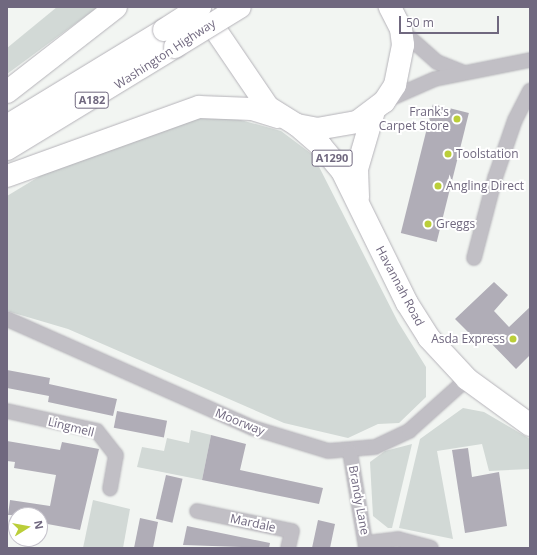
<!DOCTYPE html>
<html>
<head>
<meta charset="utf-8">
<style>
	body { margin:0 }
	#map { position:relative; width:537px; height:555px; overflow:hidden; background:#f2f5f2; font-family:"Open Sans",sans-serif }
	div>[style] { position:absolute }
	.green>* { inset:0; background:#d2d9d6 }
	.building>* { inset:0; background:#b0adb7; transform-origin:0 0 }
	.roads { filter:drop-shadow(0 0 1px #b5b3b9) drop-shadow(0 0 1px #b5b3b9) }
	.street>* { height:14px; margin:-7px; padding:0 7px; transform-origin:7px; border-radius:7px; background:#c1bfc5 }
	.primary>* { height:22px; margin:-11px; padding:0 11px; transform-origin:11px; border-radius:11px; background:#fff }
	.bridges { filter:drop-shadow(0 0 1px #b5b3b9) drop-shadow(0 0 1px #b5b3b9) }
	.primary-bridge>* { height:22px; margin:-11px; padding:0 11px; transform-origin:11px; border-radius:11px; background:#fff }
	.dots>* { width:11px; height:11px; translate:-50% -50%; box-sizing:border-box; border:2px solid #fff; border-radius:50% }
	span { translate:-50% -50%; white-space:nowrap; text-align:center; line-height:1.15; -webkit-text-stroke:4px #fff; paint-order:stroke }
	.shield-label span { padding:1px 3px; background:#fff; border:1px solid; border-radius:3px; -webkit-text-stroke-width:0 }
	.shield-label { font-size:11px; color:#70687f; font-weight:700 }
	.street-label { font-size:12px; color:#70687f }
	.poi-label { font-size:12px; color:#70687f }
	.right { translate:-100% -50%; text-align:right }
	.left { translate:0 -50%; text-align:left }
	.frame { position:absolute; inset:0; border:8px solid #70687f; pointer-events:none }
	.north { position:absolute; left:8px; top:507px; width:40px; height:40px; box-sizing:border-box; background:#fff; border:1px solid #c6c3cc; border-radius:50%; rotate:79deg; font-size:11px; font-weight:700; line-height:16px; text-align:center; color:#70687f }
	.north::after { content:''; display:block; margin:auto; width:14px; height:18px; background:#bbce39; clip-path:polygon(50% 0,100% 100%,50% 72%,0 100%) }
	.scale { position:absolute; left:399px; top:16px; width:100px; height:18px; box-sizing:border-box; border:2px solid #70687f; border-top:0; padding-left:5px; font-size:12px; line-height:14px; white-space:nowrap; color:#70687f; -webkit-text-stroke:3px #fff; paint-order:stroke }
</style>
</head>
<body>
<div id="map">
	<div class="green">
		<div style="clip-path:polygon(57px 7px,98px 7px,7px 74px,7px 48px)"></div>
		<div style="clip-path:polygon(219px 114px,281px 131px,313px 155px,398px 322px,426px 367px,426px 397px,399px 423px,378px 424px,348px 438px,284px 423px,68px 329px,7px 311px,7px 196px,60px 164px,182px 120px)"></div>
		<div style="clip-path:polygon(463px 408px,484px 412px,530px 439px,530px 469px,489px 471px,482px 444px,437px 451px,453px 539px,399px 528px,420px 439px)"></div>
		<div style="clip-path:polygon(191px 430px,211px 435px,202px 480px,137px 467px,142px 447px,164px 451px,167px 438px,189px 443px)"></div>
		<div style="clip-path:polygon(412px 444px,392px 528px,388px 528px,373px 516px,370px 462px,385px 451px)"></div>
		<div style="clip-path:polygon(93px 500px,130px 509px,123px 548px,83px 548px)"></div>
	</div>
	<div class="building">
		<div style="left:433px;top:104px;width:37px;height:133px;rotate:14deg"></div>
		<div style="clip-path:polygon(494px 282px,508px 295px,494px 311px,509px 327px,530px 307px,530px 355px,516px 369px,485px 337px,479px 343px,455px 319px)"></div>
		<div style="clip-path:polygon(7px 370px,50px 378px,49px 384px,117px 399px,113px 416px,48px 402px,49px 396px,7px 388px)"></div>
		<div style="left:117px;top:411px;width:51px;height:17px;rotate:11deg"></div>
		<div style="clip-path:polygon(211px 435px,246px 444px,240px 470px,323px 488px,319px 504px,202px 480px)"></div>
		<div style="clip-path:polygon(7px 441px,60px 450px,62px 442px,99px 449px,80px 530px,42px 523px,43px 515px,8px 515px,10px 500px,50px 506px,56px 475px,14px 468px,15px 462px,7px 461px)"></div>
		<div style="clip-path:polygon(468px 448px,472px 477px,499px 472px,507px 526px,465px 533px,452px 450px)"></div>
		<div style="left:166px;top:475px;width:17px;height:45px;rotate:13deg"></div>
		<div style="clip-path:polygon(140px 518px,158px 522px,153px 548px,134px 548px)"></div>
		<div style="clip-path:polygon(318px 520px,335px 524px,330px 548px,312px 548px)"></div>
		<div style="clip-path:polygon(187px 526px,270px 543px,269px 548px,183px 545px)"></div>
	</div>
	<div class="roads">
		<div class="street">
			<div style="left:402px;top:31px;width:47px;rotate:41.5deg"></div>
			<div style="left:437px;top:62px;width:27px;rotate:22deg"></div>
			<div style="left:387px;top:100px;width:52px;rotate:-23.6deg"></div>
			<div style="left:435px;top:79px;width:97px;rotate:-11.3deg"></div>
			<div style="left:474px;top:258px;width:83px;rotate:-75.3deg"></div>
			<div style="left:495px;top:178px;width:61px;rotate:-71deg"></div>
			<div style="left:515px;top:120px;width:33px;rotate:-63deg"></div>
			<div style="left:7px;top:319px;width:269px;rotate:23.9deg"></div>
			<div style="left:253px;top:428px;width:78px;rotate:17deg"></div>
			<div style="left:328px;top:451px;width:47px;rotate:-4.9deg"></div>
			<div style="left:375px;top:447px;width:38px;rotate:-25deg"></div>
			<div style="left:409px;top:431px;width:78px;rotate:-41.9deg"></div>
			<div style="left:7px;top:411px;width:92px;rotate:12.5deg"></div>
			<div style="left:97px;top:431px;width:31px;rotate:52deg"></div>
			<div style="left:116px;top:455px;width:34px;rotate:100deg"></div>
			<div style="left:350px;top:452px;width:97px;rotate:80.5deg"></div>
			<div style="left:197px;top:511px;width:97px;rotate:11.9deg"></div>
			<div style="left:292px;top:531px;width:17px;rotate:103deg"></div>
			<div style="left:366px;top:543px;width:32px;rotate:-7deg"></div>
			<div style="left:398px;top:539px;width:34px;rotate:15deg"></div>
		</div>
		<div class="primary">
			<div style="left:202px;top:10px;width:117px;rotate:55.8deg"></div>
			<div style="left:268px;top:107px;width:34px;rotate:32deg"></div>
			<div style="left:297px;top:125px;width:20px;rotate:11deg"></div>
			<div style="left:317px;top:129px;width:41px;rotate:-9.9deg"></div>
			<div style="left:357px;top:122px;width:34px;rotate:-37deg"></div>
			<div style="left:384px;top:102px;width:20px;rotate:-57deg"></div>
			<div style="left:395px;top:85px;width:41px;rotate:-78.7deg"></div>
			<div style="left:403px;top:45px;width:16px;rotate:-97deg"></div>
			<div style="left:401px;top:29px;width:25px;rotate:-117deg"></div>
			<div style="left:7px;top:92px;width:138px;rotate:-37.9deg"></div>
			<div style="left:297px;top:125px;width:32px;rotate:41deg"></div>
			<div style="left:321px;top:146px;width:33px;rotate:50deg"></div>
			<div style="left:342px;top:171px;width:147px;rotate:63.8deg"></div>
			<div style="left:407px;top:303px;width:41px;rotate:57.8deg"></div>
			<div style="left:429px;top:338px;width:56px;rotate:47.2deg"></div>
			<div style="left:467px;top:379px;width:78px;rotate:36.1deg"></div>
			<div style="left:7px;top:126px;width:184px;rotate:-31.4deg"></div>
			<div style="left:7px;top:149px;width:197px;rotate:-31.3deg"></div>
			<div style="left:7px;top:176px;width:204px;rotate:-19.8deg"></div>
			<div style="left:199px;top:107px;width:53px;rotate:2.2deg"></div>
			<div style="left:252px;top:109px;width:27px;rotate:17deg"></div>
			<div style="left:358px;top:197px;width:28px;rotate:-92deg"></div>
			<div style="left:357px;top:169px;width:60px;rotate:-73.7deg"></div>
		</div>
	</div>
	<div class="bridges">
		<div class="primary-bridge">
			<div style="left:164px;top:30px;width:43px;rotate:-32.6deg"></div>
			<div style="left:175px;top:47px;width:76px;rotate:-31.6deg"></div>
		</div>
	</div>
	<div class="dots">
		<div style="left:457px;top:119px;background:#bbce39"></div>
		<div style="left:448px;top:154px;background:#bbce39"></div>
		<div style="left:438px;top:186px;background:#bbce39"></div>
		<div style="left:428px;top:224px;background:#bbce39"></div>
		<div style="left:513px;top:339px;background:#bbce39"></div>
	</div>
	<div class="shield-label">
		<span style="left:92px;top:100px">A182</span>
		<span style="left:332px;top:158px">A1290</span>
	</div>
	<div class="street-label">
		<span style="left:165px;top:54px;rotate:-33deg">Washington Highway</span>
		<span style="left:400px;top:286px;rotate:62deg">Havannah Road</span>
		<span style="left:240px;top:422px;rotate:22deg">Moorway</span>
		<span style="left:71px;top:427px;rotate:14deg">Lingmell</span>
		<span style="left:359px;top:500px;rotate:80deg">Brandy Lane</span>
		<span style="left:253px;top:523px;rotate:12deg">Mardale</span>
	</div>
	<div class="poi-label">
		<span class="right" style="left:449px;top:119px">Frank's<br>Carpet Store</span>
		<span class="left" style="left:456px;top:154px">Toolstation</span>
		<span class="left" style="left:446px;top:186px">Angling Direct</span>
		<span class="left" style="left:436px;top:224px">Greggs</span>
		<span class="right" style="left:505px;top:339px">Asda Express</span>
	</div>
	<div class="frame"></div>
	<div class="north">N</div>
	<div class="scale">50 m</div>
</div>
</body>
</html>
